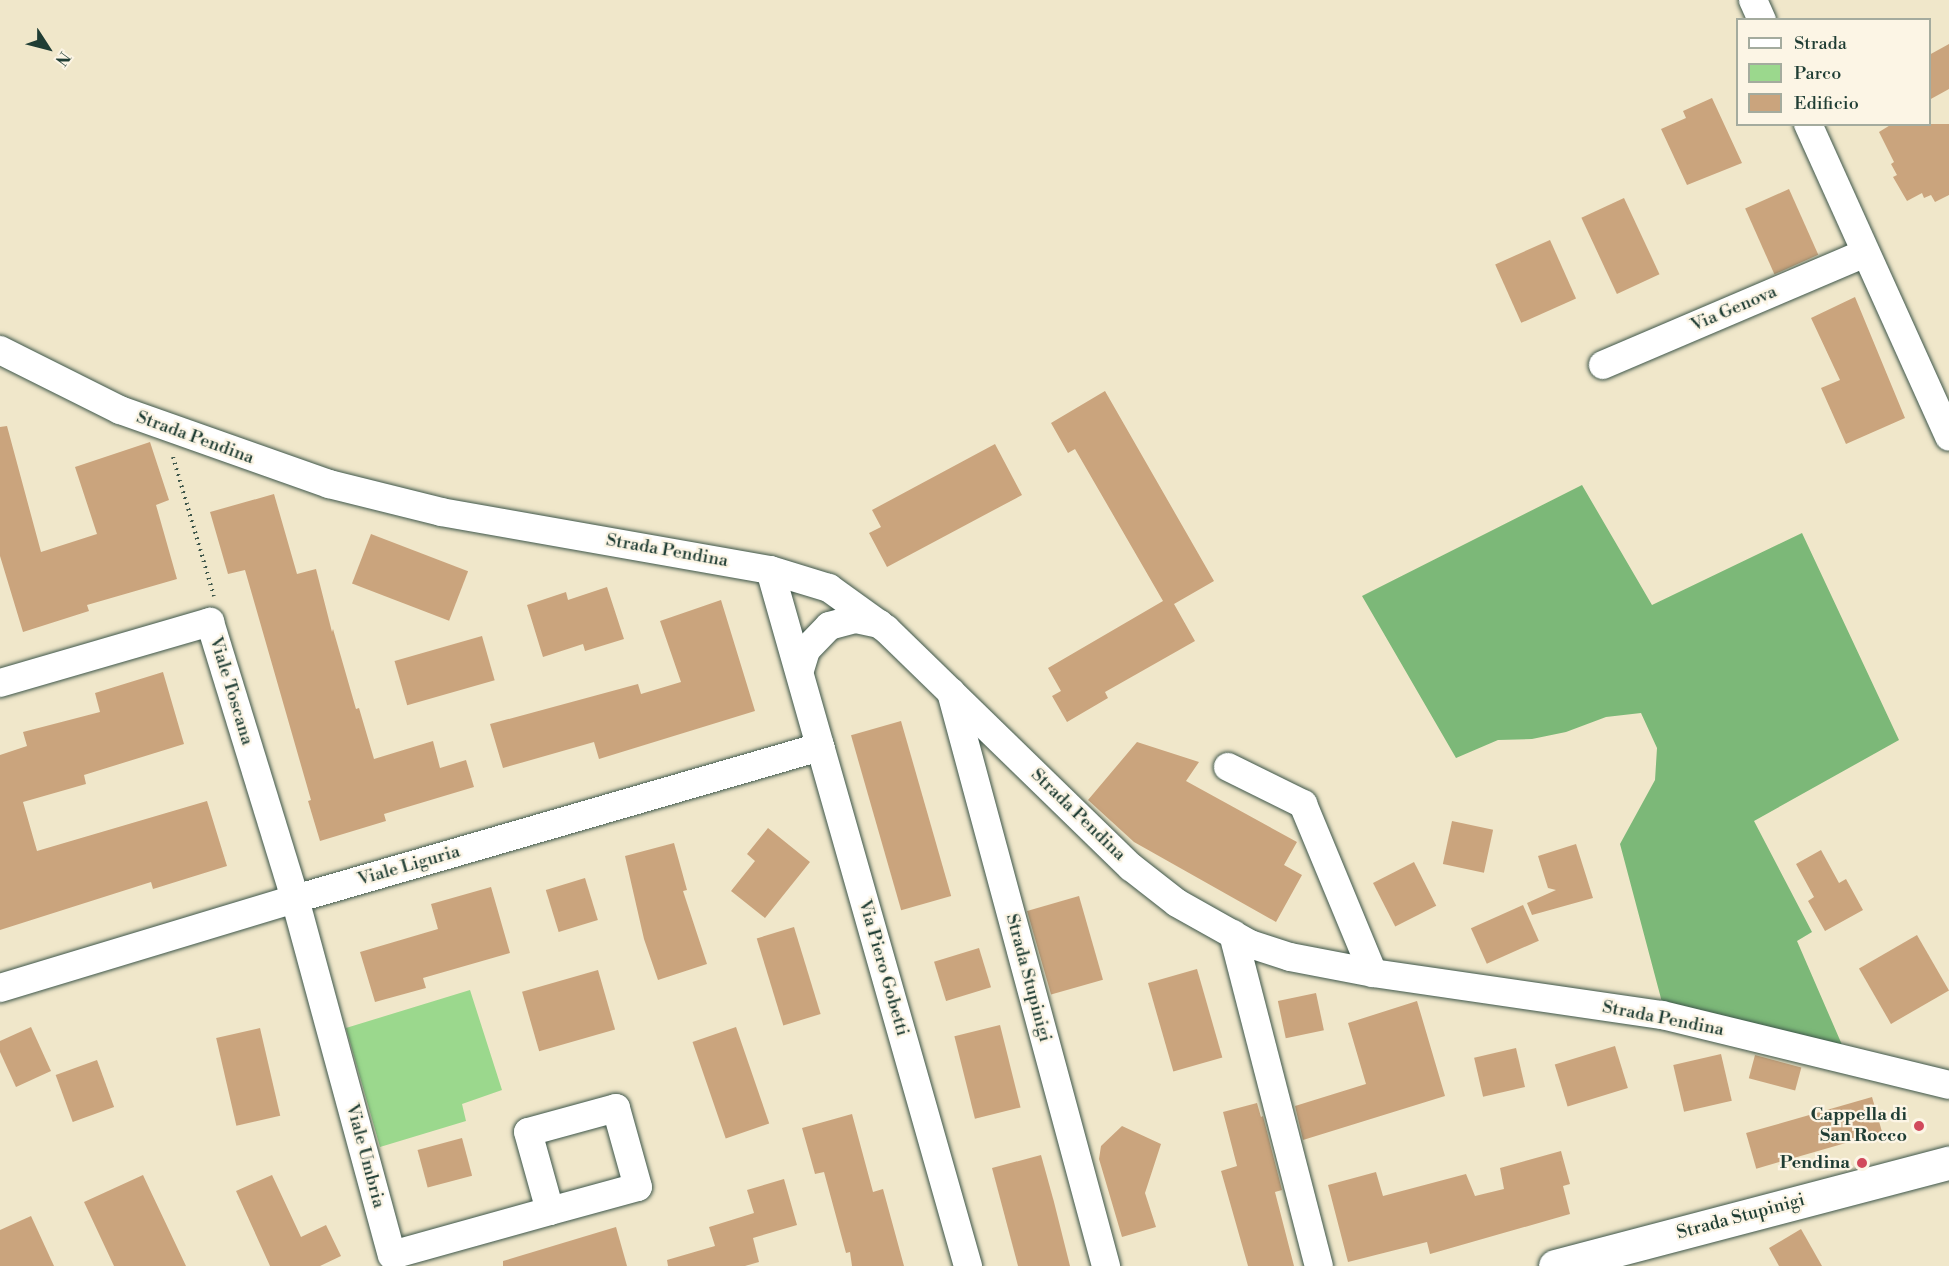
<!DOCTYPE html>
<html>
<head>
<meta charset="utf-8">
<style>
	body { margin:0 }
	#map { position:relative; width:1949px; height:1266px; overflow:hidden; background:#f0e7ca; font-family:"Libre Bodoni",serif }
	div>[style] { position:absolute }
	.green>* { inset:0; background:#9bd88d }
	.forest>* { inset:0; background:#7cb878 }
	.building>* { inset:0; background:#caa47d; transform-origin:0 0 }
	.path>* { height:4px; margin-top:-2px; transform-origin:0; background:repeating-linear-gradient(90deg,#3e564a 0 1.5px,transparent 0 6px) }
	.roads { filter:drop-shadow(0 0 2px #3e564a) drop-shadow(0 0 2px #3e564a) }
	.minor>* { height:28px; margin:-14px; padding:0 14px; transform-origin:14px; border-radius:14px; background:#fff }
	.tertiary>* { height:33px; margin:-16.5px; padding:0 16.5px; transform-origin:16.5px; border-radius:16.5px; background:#fff }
	.dots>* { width:16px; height:16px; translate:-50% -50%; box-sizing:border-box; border:3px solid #fcf5e5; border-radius:50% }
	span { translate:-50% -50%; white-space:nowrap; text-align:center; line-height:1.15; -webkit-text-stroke:4.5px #fcf5e5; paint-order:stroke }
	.street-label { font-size:18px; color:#1f3d34 }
	.poi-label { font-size:18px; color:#1f3d34; font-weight:700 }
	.right { translate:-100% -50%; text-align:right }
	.legend { position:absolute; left:1736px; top:18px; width:195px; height:108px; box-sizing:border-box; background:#fcf5e5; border:2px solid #a4ab9e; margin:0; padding:8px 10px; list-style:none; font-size:18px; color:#1f3d34 }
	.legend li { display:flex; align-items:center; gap:12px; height:30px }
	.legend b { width:30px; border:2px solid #a4ab9e }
	.north { position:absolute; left:18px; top:18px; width:60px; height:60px; -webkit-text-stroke:4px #fcf5e5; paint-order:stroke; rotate:126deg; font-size:16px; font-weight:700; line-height:24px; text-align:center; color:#1f3d34 }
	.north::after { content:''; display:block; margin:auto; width:21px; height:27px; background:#1f3d34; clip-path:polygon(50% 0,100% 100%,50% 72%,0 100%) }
</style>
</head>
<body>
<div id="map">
	<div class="green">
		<div style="clip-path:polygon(470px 990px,502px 1090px,462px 1104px,466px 1121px,380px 1147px,346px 1028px)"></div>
	</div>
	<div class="forest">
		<div style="clip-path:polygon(1582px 485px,1652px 605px,1802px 533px,1899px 740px,1754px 821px,1812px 932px,1797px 941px,1846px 1054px,1663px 1006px,1620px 844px,1655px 780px,1657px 748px,1641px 713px,1606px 717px,1566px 732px,1532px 739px,1498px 740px,1456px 758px,1362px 596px)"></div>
	</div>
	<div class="building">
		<div style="clip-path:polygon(1949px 44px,1949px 89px,1929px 100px,1929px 55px)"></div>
		<div style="clip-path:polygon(1712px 98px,1742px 163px,1687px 185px,1661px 129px,1686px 118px,1683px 111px)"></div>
		<div style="clip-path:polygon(1892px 124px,1949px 124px,1949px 195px,1935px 202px,1931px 195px,1924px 198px,1922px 193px,1907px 201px,1893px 177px,1897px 175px,1891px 164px,1894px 162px,1879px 132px)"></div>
		<div style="left:1789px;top:189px;width:72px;height:48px;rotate:66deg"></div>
		<div style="left:1624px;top:198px;width:84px;height:47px;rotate:65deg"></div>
		<div style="left:1550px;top:240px;width:64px;height:60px;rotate:66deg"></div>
		<div style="clip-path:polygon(1855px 297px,1905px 418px,1846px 444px,1821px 388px,1840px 380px,1811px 318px)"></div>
		<div style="clip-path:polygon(1105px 391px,1214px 581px,1174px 604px,1195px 641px,1105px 692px,1108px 698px,1067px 722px,1052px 696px,1061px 691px,1048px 668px,1163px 601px,1075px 449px,1068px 453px,1051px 423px)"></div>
		<div style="clip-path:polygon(7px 426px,41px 552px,97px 534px,75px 467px,150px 442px,169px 500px,156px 505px,177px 579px,87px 605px,89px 611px,23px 632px,0 556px,0 427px)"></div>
		<div style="clip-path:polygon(995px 444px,1022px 495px,887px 567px,869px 533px,881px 527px,872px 510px)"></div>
		<div style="clip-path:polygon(274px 494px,297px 574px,316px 569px,332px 632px,333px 629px,356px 709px,359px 708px,374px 759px,433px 741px,440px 768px,466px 760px,474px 787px,384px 814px,386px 821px,320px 841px,308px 801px,311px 800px,245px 570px,228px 574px,210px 512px)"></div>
		<div style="left:371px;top:534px;width:104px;height:53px;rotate:21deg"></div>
		<div style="clip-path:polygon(607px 587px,624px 639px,585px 651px,583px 644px,543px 657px,527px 605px,566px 592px,568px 600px)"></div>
		<div style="clip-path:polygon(721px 600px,755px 711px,599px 759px,594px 742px,503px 768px,490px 724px,638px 684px,641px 694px,681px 682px,660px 621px)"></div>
		<div style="left:482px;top:636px;width:46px;height:91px;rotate:74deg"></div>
		<div style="clip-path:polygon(163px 672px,184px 744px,84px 775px,86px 784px,23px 802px,37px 851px,207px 801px,227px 866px,153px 889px,151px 882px,0 930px,0 755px,27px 746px,23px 732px,100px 712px,95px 693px)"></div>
		<div style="left:901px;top:721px;width:182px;height:52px;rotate:74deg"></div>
		<div style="clip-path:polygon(1137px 742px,1199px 762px,1186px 781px,1297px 842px,1284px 865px,1302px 875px,1276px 922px,1134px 842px,1088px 800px)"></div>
		<div style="left:1452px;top:821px;width:42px;height:44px;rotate:12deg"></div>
		<div style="clip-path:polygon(768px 828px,810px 862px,765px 918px,731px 891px,755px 861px,747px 854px)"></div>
		<div style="clip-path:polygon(674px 843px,687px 890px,683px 891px,707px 964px,658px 980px,644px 939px,625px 856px)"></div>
		<div style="clip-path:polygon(1576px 844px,1593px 898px,1532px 915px,1527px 903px,1556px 890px,1548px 888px,1538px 856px)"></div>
		<div style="clip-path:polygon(1821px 850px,1839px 883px,1846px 879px,1863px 910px,1825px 931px,1808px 901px,1814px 897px,1796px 864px)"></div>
		<div style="left:1414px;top:862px;width:49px;height:46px;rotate:63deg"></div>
		<div style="left:585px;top:878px;width:44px;height:41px;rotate:73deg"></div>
		<div style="clip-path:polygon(491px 887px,510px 953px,423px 978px,426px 988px,375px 1002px,360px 952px,438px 929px,431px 904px)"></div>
		<div style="left:1079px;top:896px;width:87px;height:54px;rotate:74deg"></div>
		<div style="left:1523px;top:905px;width:39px;height:57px;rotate:66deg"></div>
		<div style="left:794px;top:927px;width:91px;height:39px;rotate:73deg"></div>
		<div style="left:1917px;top:935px;width:64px;height:67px;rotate:60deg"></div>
		<div style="left:979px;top:948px;width:41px;height:47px;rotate:73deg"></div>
		<div style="left:1197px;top:969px;width:92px;height:51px;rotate:74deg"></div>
		<div style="left:598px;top:970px;width:62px;height:79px;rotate:74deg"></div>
		<div style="left:1316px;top:993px;width:38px;height:39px;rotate:78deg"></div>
		<div style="clip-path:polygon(1417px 1001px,1445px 1096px,1303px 1140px,1295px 1106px,1366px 1084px,1348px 1023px)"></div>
		<div style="left:1000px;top:1025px;width:85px;height:47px;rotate:76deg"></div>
		<div style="clip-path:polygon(31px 1027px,51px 1071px,16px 1087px,0 1052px,0 1041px)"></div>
		<div style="left:736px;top:1027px;width:102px;height:46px;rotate:71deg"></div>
		<div style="left:260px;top:1028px;width:90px;height:45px;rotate:77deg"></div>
		<div style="left:1615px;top:1046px;width:44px;height:63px;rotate:73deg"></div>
		<div style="left:1516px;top:1048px;width:40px;height:43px;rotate:77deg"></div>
		<div style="left:1721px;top:1054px;width:48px;height:49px;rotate:77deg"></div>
		<div style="left:1755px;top:1055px;width:48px;height:24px;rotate:15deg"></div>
		<div style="left:97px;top:1060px;width:50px;height:44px;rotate:70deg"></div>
		<div style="left:1872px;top:1097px;width:37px;height:131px;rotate:74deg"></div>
		<div style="clip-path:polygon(1257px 1103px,1261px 1117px,1263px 1116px,1282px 1190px,1275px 1192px,1294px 1266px,1248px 1266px,1221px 1171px,1237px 1166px,1223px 1112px)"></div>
		<div style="clip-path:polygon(852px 1114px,873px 1192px,883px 1189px,904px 1266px,852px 1266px,850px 1252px,846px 1253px,824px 1172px,815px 1174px,802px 1128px)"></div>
		<div style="clip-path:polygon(1122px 1126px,1161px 1144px,1145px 1193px,1156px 1227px,1122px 1237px,1099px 1159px,1101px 1146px)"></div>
		<div style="left:462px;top:1138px;width:39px;height:46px;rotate:75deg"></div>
		<div style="clip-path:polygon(1561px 1151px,1570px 1184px,1563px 1186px,1570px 1214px,1430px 1254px,1427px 1242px,1348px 1262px,1328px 1185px,1376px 1172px,1383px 1196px,1466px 1174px,1475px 1196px,1504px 1189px,1500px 1168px)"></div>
		<div style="clip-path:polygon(1041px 1155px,1054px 1202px,1070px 1266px,1018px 1266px,992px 1168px)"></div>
		<div style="clip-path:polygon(143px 1175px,150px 1190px,186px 1266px,114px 1266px,84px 1202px)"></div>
		<div style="clip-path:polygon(272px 1175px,301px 1237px,326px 1225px,341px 1256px,320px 1266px,270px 1266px,236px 1191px)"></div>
		<div style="clip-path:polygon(784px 1179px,797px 1225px,753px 1238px,759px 1262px,745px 1266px,668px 1266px,667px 1260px,715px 1246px,709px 1227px,754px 1213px,747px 1190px)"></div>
		<div style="clip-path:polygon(31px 1216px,54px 1266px,0 1266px,0 1230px)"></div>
		<div style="clip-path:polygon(616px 1227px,627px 1266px,503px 1266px,503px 1261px)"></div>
		<div style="clip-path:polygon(1801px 1229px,1822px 1266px,1779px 1266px,1769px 1248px)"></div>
	</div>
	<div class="path">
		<div style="left:173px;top:457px;width:145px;rotate:73.6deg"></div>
	</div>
	<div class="roads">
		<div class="minor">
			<div style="left:1753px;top:0;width:22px;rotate:66deg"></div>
			<div style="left:1808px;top:124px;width:343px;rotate:65.7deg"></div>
			<div style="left:0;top:350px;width:134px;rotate:26.6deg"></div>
			<div style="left:120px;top:410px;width:222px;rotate:19.5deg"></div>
			<div style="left:329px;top:484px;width:115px;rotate:14deg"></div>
			<div style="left:441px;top:512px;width:334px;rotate:10deg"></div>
			<div style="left:770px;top:570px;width:62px;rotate:17deg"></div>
			<div style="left:829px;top:588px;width:70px;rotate:35.7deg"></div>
			<div style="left:886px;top:629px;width:342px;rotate:44.2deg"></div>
			<div style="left:1131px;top:867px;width:58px;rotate:38deg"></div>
			<div style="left:1177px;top:903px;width:84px;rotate:29.3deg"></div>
			<div style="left:1250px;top:944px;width:42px;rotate:18deg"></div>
			<div style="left:1290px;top:957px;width:85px;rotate:10.9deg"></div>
			<div style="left:1373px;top:973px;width:292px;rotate:8.3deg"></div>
			<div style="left:1662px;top:1015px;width:295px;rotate:13.7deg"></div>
			<div style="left:1603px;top:365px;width:285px;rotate:-23.1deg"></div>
			<div style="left:770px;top:570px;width:724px;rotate:74.12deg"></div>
			<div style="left:800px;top:670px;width:21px;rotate:-73deg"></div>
			<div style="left:806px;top:650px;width:33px;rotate:-46deg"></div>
			<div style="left:829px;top:626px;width:28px;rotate:-15deg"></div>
			<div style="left:856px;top:619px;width:24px;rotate:12deg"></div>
			<div style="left:0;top:683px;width:219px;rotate:-16.2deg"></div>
			<div style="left:210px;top:622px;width:290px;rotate:72.9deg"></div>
			<div style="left:295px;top:899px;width:369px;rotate:74.8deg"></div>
			<div style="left:392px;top:1255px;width:164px;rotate:-15.6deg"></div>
			<div style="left:550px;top:1211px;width:91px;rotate:-15.3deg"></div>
			<div style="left:638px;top:1187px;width:82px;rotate:-105.6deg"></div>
			<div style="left:616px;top:1108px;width:91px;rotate:164.7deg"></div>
			<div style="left:528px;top:1132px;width:82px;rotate:74.4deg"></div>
			<div style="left:951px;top:692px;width:595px;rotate:74.89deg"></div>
			<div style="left:1228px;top:767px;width:84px;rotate:26.3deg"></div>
			<div style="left:1303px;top:804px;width:183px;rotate:67.5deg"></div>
			<div style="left:1233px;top:934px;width:343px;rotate:75.5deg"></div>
			<div style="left:0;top:988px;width:308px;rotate:-16.8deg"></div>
			<div style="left:295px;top:899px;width:547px;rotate:-16.15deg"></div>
		</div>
		<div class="tertiary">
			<div style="left:1555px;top:1266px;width:407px;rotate:-14.7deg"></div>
		</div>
	</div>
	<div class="dots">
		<div style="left:1919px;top:1126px;background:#d1495b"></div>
		<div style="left:1862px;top:1163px;background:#d1495b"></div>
	</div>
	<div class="street-label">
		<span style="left:1734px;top:309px;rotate:-23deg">Via Genova</span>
		<span style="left:195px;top:438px;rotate:20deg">Strada Pendina</span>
		<span style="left:667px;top:551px;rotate:10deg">Strada Pendina</span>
		<span style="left:231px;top:691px;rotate:73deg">Viale Toscana</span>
		<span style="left:1078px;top:815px;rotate:44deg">Strada Pendina</span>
		<span style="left:409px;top:866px;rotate:-16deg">Viale Liguria</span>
		<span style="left:883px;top:968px;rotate:74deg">Via Piero Gobetti</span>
		<span style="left:1028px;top:978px;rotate:75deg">Strada Stupinigi</span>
		<span style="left:1663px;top:1019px;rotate:11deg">Strada Pendina</span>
		<span style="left:365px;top:1156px;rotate:75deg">Viale Umbria</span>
		<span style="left:1741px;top:1217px;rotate:-15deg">Strada Stupinigi</span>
	</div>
	<div class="poi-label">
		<span class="right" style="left:1907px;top:1126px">Cappella di<br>San Rocco</span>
		<span class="right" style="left:1850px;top:1163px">Pendina</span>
	</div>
	<ul class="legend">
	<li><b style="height:8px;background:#fff"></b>Strada</li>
	<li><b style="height:16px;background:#9bd88d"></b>Parco</li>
	<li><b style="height:16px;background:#caa47d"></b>Edificio</li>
	</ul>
	<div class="north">N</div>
</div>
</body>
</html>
